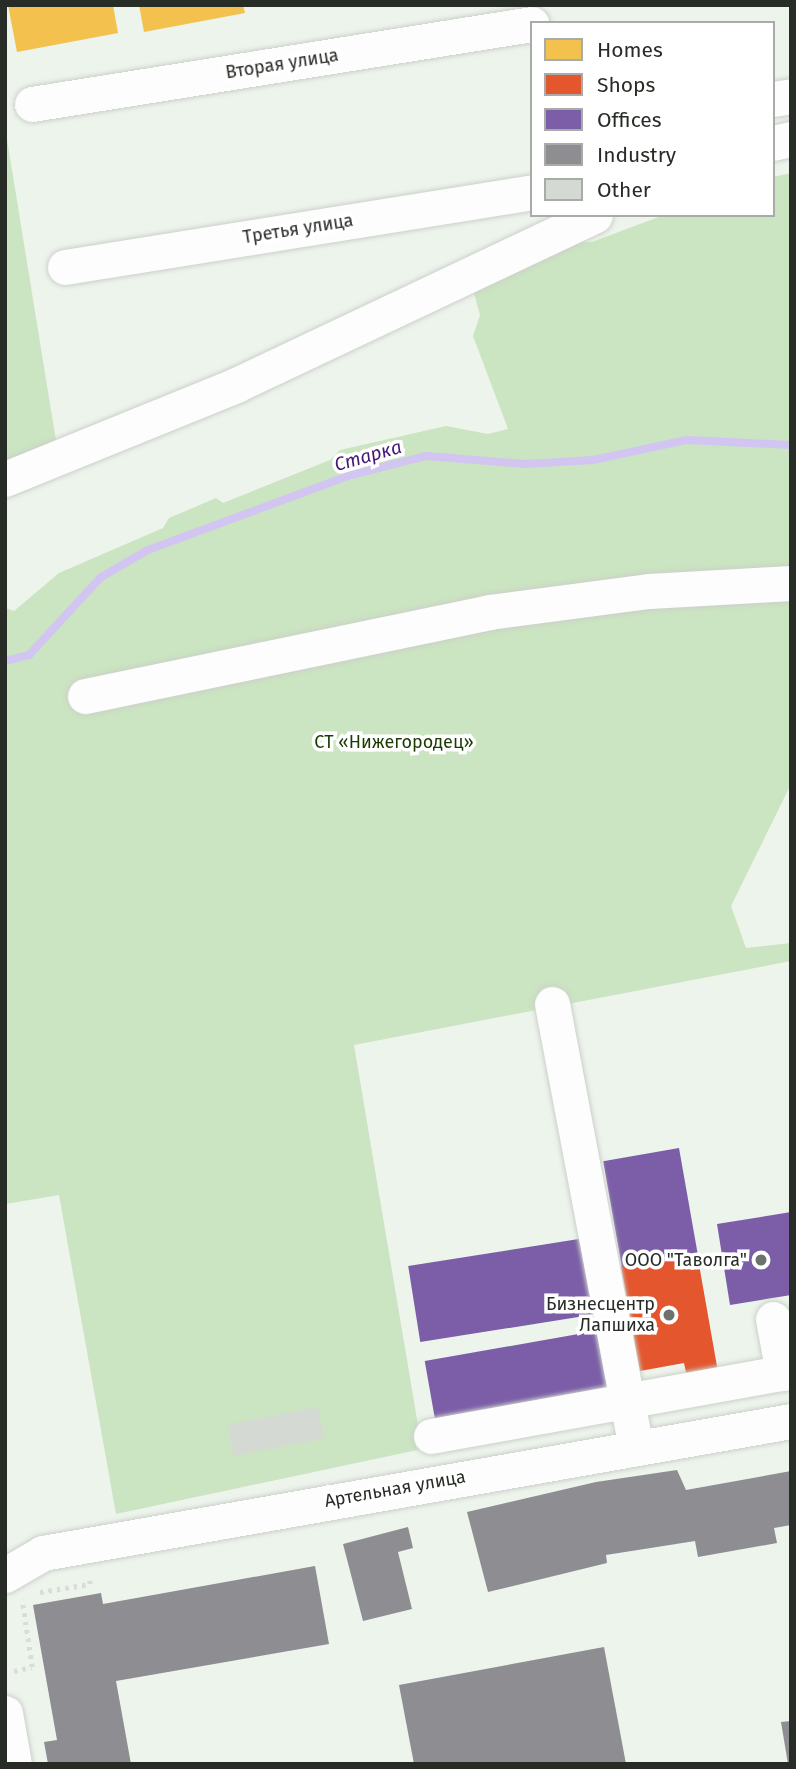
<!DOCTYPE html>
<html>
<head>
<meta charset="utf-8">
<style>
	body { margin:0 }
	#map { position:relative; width:796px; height:1769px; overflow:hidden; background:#edf4ec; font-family:"Fira Sans",sans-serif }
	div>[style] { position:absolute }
	.green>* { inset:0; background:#cbe4c1 }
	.homes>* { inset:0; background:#f2c14e }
	.shops>* { inset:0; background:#e4572e }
	.offices>* { inset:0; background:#7b5ea7; transform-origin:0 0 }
	.industry>* { inset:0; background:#8d8d92 }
	.stream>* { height:8px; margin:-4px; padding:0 4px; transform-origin:4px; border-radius:4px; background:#d2c5f2 }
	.building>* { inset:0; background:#d4dad3; transform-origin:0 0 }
	.path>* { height:4.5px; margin-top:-2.25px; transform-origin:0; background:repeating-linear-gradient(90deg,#dadcd9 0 3.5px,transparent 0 8.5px) }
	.roads { filter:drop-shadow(0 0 2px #cbd0ca) drop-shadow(0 0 2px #cbd0ca) }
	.minor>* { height:35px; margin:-17.5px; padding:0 17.5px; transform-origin:17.5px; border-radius:17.5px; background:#fcfdfc }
	.dots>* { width:19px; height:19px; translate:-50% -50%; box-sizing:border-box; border:4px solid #fff; border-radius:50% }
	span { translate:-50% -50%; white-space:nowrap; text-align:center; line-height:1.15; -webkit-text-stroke:7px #fff; paint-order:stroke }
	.street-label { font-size:18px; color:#282c26 }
	.park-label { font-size:18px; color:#1a3c04 }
	.poi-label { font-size:18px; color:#282c26 }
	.right { translate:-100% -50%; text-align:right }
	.water-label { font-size:19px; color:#431878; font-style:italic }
	.frame { position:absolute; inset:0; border:7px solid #282c26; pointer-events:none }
	.legend { position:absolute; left:530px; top:21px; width:245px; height:196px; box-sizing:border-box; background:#fff; border:2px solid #a9aba8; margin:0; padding:9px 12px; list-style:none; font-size:21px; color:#282c26 }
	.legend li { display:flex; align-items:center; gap:14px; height:35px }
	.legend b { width:35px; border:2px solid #a9aba8 }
</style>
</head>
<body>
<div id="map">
	<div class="green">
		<div style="clip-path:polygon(5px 127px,57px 447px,5px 470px)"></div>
		<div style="clip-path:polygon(791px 173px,791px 784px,731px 906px,746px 948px,791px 943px,791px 961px,354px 1045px,422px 1449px,116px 1514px,59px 1195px,5px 1204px,5px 608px,14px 611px,59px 573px,163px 528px,169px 518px,216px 498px,223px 503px,330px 460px,340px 450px,446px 426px,488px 434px,508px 429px,473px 336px,480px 315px,472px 286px,548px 258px,555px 243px,592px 242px,664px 215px,773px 215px,773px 177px)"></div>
	</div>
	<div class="homes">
		<div style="clip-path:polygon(8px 5px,113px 5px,118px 33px,17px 52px)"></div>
		<div style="clip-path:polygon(139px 5px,243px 5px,245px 13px,144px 32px)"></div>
	</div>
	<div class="shops">
		<div style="clip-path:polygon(697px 1253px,718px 1372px,687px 1377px,684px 1363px,640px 1371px,621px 1266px)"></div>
	</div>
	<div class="offices">
		<div style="left:679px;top:1148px;width:107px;height:77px;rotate:80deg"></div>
		<div style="clip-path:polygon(791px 1212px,791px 1295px,730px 1305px,717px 1224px)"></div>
		<div style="left:585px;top:1238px;width:77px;height:179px;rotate:81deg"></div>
		<div style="left:601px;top:1330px;width:66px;height:179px;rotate:80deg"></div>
	</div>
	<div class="industry">
		<div style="clip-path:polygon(677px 1470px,686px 1490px,791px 1471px,791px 1525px,774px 1528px,777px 1543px,698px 1557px,695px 1541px,606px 1555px,607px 1563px,488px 1592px,467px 1512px,596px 1482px)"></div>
		<div style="clip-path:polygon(408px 1527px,413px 1548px,398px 1552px,412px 1609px,363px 1621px,343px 1544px)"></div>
		<div style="clip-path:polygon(315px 1566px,329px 1644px,116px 1681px,131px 1764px,48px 1764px,44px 1742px,57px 1740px,33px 1605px,101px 1593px,103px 1604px)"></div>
		<div style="clip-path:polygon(604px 1647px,626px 1764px,414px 1764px,399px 1685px)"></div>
		<div style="clip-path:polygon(791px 1721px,791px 1764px,788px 1764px,781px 1722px)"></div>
	</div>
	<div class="stream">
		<div style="left:5px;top:661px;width:25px;rotate:-14deg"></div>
		<div style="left:29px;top:655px;width:106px;rotate:-47.3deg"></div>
		<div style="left:101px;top:577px;width:54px;rotate:-29.9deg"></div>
		<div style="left:148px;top:550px;width:216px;rotate:-20.3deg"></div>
		<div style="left:351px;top:475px;width:77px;rotate:-14.2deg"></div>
		<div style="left:426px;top:456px;width:100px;rotate:4.6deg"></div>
		<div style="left:526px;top:464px;width:67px;rotate:-3.4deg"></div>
		<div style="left:593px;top:460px;width:95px;rotate:-12.1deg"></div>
		<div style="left:686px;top:440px;width:105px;rotate:2.7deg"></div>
	</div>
	<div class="building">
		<div style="left:318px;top:1407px;width:32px;height:92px;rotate:79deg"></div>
	</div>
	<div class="path">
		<div style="left:40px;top:1592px;width:51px;rotate:-9.1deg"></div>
		<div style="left:90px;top:1584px;width:7px;rotate:-98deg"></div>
		<div style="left:14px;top:1671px;width:18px;rotate:-13deg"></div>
		<div style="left:32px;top:1667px;width:68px;rotate:-98.5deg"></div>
	</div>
	<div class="roads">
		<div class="minor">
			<div style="left:773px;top:99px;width:18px;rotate:-9deg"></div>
			<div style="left:32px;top:104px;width:506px;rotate:-9.09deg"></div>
			<div style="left:773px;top:143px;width:18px;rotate:-13deg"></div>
			<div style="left:65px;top:267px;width:473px;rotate:-9.1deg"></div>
			<div style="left:5px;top:479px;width:249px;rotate:-22.1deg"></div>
			<div style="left:236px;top:385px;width:397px;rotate:-25.3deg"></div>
			<div style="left:85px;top:696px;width:413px;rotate:-11.7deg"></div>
			<div style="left:489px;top:612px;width:161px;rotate:-7.5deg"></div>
			<div style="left:649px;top:591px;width:142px;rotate:-3.2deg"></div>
			<div style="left:552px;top:1004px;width:451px;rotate:79.3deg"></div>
			<div style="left:773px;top:1319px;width:55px;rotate:79.5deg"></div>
			<div style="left:431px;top:1436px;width:366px;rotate:-10.2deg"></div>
			<div style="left:5px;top:1575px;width:44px;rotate:-30.1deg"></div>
			<div style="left:43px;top:1553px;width:760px;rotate:-10.01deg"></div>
			<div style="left:5px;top:1713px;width:52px;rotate:80deg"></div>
		</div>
	</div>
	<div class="dots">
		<div style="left:761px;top:1260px;background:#6d726b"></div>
		<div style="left:669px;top:1315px;background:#6d726b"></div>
	</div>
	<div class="street-label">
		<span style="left:282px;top:64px;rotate:-9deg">Вторая улица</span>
		<span style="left:298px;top:229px;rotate:-9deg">Третья улица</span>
		<span style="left:395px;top:1489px;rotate:-10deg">Артельная улица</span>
	</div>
	<div class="park-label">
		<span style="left:394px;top:742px">СТ «Нижегородец»</span>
	</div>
	<div class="poi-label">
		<span class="right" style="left:747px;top:1260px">ООО "Таволга"</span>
		<span class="right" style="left:655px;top:1315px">Бизнесцентр<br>Лапшиха</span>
	</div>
	<div class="water-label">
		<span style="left:368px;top:456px;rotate:-16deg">Старка</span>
	</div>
	<div class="frame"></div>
	<ul class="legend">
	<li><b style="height:19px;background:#f2c14e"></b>Homes</li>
	<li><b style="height:19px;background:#e4572e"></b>Shops</li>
	<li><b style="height:19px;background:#7b5ea7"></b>Offices</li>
	<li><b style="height:19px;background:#8d8d92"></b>Industry</li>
	<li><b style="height:19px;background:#d4dad3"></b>Other</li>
	</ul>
</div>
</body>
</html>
